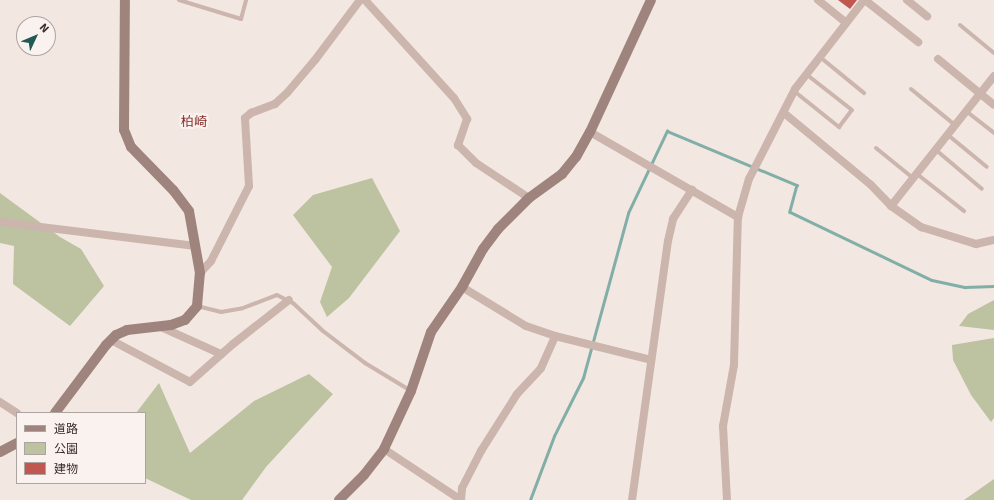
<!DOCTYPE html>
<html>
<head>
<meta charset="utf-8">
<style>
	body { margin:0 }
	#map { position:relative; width:994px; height:500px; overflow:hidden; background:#f3e7e1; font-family:Signika,"Noto Sans JP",sans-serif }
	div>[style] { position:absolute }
	.green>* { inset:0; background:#bdc2a1 }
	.stream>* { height:2.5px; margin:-1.25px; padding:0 1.25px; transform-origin:1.25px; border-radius:1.25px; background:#81afa8 }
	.building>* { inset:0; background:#c15751 }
	.lane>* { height:4px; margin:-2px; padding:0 2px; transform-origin:2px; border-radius:2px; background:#cbb5ad }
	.street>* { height:8px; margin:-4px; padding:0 4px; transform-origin:4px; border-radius:4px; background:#cbb5ad }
	.secondary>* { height:10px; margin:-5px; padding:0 5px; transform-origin:5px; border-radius:5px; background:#9f847e }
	span { translate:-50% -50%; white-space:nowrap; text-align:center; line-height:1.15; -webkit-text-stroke:4px #faf2ee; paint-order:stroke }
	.quarter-label { font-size:13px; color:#862c27 }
	.legend { position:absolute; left:16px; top:412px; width:130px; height:72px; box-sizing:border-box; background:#faf2ee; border:1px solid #ada3a0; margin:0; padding:5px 7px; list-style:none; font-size:12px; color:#3a2d2b }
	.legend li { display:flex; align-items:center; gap:8px; height:20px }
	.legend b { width:20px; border:1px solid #ada3a0 }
	.north { position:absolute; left:16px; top:16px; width:40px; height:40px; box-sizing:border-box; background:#faf2ee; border:1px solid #ada3a0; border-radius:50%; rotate:46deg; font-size:11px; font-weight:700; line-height:16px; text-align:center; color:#3a2d2b }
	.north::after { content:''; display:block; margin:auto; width:14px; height:18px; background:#225a53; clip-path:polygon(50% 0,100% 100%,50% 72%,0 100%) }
</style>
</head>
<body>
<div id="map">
	<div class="green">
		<div style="clip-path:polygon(372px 178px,400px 231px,349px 298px,327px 317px,320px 302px,332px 267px,293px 215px,313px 195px)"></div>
		<div style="clip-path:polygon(0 193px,60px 237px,81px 249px,104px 286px,70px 326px,13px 284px,14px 246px,0 243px)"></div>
		<div style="clip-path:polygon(994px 300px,994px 330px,959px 326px,968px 314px)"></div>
		<div style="clip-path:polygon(994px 338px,994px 418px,991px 422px,971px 395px,953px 360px,952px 345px)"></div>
		<div style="clip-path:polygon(309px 374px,333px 394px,266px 467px,242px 500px,191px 500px,145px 478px,145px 413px,136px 413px,159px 383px,190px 453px,254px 401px)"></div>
		<div style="clip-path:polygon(994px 479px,994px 500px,964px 500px)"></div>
	</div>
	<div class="stream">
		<div style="left:530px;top:500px;width:68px;rotate:-69.4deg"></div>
		<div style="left:554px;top:436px;width:65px;rotate:-63.4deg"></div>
		<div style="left:583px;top:378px;width:171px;rotate:-74.7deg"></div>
		<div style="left:628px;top:213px;width:91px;rotate:-64.6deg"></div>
		<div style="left:667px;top:131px;width:141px;rotate:22.6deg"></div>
		<div style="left:797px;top:185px;width:28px;rotate:105deg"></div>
		<div style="left:790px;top:212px;width:157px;rotate:25.6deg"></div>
		<div style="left:932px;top:280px;width:34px;rotate:12deg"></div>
		<div style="left:965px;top:287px;width:29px;rotate:-2deg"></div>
	</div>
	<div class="building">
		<div style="clip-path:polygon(838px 0,857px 0,850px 9px)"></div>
	</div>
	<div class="lane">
		<div style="left:179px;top:0;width:65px;rotate:17deg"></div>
		<div style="left:241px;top:19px;width:20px;rotate:-75deg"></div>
		<div style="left:960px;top:25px;width:44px;rotate:39.5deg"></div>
		<div style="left:820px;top:57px;width:57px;rotate:39.3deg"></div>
		<div style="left:911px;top:89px;width:57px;rotate:39.3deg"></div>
		<div style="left:794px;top:91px;width:58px;rotate:38.7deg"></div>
		<div style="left:839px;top:127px;width:21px;rotate:-53deg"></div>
		<div style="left:852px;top:110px;width:58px;rotate:-142deg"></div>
		<div style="left:966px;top:111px;width:36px;rotate:38deg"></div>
		<div style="left:948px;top:135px;width:50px;rotate:39.4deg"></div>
		<div style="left:876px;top:148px;width:48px;rotate:39deg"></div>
		<div style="left:936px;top:150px;width:60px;rotate:40.3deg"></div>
		<div style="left:917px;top:174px;width:60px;rotate:38.2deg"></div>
		<div style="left:197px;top:306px;width:25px;rotate:14deg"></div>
		<div style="left:221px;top:312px;width:22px;rotate:-10deg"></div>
		<div style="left:243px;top:308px;width:36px;rotate:-21deg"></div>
		<div style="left:277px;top:295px;width:18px;rotate:27deg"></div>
		<div style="left:293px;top:303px;width:41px;rotate:43deg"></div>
		<div style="left:323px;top:331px;width:53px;rotate:37.3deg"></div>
		<div style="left:365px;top:363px;width:54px;rotate:31.3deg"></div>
	</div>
	<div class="street">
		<div style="left:365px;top:0;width:132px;rotate:47.8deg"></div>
		<div style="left:454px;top:98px;width:25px;rotate:58deg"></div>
		<div style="left:467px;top:119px;width:28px;rotate:109deg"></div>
		<div style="left:458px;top:145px;width:25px;rotate:45deg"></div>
		<div style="left:476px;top:163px;width:64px;rotate:33.4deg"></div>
		<div style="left:818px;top:0;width:36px;rotate:39deg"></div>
		<div style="left:865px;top:0;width:68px;rotate:38.4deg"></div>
		<div style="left:907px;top:0;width:26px;rotate:39deg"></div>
		<div style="left:938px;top:59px;width:72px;rotate:39.4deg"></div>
		<div style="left:784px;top:113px;width:113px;rotate:39.6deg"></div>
		<div style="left:871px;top:185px;width:29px;rotate:46deg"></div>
		<div style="left:891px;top:206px;width:37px;rotate:35deg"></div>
		<div style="left:921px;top:227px;width:58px;rotate:17.2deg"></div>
		<div style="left:976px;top:244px;width:18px;rotate:-13deg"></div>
		<div style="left:590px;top:132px;width:171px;rotate:29.9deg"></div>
		<div style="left:891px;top:206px;width:166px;rotate:-51.6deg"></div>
		<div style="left:0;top:222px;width:197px;rotate:7deg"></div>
		<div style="left:200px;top:273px;width:16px;rotate:-47deg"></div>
		<div style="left:211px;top:261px;width:84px;rotate:-63.1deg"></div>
		<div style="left:249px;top:186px;width:68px;rotate:-93.4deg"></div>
		<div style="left:245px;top:118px;width:8px;rotate:-40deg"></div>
		<div style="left:251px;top:113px;width:26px;rotate:-21deg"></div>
		<div style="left:275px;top:104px;width:16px;rotate:-43deg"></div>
		<div style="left:287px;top:93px;width:43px;rotate:-49.7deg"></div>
		<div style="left:315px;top:60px;width:75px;rotate:-53.1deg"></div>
		<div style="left:462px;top:287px;width:75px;rotate:31.4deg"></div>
		<div style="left:526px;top:326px;width:31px;rotate:19deg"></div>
		<div style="left:555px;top:336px;width:99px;rotate:14deg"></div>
		<div style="left:161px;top:327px;width:66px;rotate:24.2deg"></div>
		<div style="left:111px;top:340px;width:89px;rotate:28deg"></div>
		<div style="left:190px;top:382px;width:57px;rotate:-41.5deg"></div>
		<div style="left:233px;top:344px;width:71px;rotate:-38.2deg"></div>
		<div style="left:0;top:402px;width:20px;rotate:33deg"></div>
		<div style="left:384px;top:449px;width:92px;rotate:33.5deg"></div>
		<div style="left:461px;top:500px;width:12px;rotate:-85deg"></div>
		<div style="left:462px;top:488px;width:42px;rotate:-62.8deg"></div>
		<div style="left:481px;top:451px;width:67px;rotate:-57.7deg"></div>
		<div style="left:517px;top:394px;width:35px;rotate:-47deg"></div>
		<div style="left:541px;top:368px;width:35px;rotate:-66deg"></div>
		<div style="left:632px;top:500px;width:261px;rotate:-82.1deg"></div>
		<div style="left:668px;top:241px;width:23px;rotate:-77deg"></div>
		<div style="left:673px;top:219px;width:35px;rotate:-57deg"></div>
		<div style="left:727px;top:500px;width:74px;rotate:-93.1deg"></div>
		<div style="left:723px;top:426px;width:62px;rotate:-79.8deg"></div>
		<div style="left:734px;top:365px;width:148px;rotate:-88.5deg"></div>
		<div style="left:738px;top:217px;width:40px;rotate:-74deg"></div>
		<div style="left:749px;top:179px;width:101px;rotate:-62.9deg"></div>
		<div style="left:795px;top:89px;width:113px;rotate:-52.2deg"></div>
	</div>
	<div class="secondary">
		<div style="left:55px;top:413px;width:85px;rotate:-53.1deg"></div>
		<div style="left:106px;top:345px;width:14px;rotate:-45deg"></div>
		<div style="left:116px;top:335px;width:12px;rotate:-24deg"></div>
		<div style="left:127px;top:330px;width:44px;rotate:-6.5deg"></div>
		<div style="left:171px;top:325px;width:15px;rotate:-20deg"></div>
		<div style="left:185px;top:320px;width:18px;rotate:-49deg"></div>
		<div style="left:197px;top:306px;width:33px;rotate:-85deg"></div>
		<div style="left:200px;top:273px;width:63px;rotate:-100.1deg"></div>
		<div style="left:189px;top:211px;width:26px;rotate:-127deg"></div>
		<div style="left:173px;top:190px;width:60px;rotate:-134.3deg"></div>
		<div style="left:131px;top:147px;width:18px;rotate:-112deg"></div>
		<div style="left:124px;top:130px;width:130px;rotate:-89.6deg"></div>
		<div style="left:0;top:452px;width:19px;rotate:-28deg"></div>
		<div style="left:339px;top:500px;width:35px;rotate:-45deg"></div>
		<div style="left:364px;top:475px;width:33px;rotate:-52deg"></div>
		<div style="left:384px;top:449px;width:64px;rotate:-65deg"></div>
		<div style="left:411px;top:391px;width:62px;rotate:-71.3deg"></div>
		<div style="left:431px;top:332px;width:55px;rotate:-55.4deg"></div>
		<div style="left:462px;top:287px;width:43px;rotate:-61.1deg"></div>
		<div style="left:483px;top:249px;width:25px;rotate:-53deg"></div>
		<div style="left:498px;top:229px;width:44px;rotate:-45deg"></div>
		<div style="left:529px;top:198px;width:41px;rotate:-36deg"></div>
		<div style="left:562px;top:174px;width:22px;rotate:-51deg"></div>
		<div style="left:576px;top:157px;width:29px;rotate:-61deg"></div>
		<div style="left:590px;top:132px;width:145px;rotate:-65.2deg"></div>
	</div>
	<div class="quarter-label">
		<span style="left:194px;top:122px">柏崎</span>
	</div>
	<ul class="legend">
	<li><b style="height:5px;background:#9f847e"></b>道路</li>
	<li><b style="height:11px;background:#bdc2a1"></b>公園</li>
	<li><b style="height:11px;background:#c15751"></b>建物</li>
	</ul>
	<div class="north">N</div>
</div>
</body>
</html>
